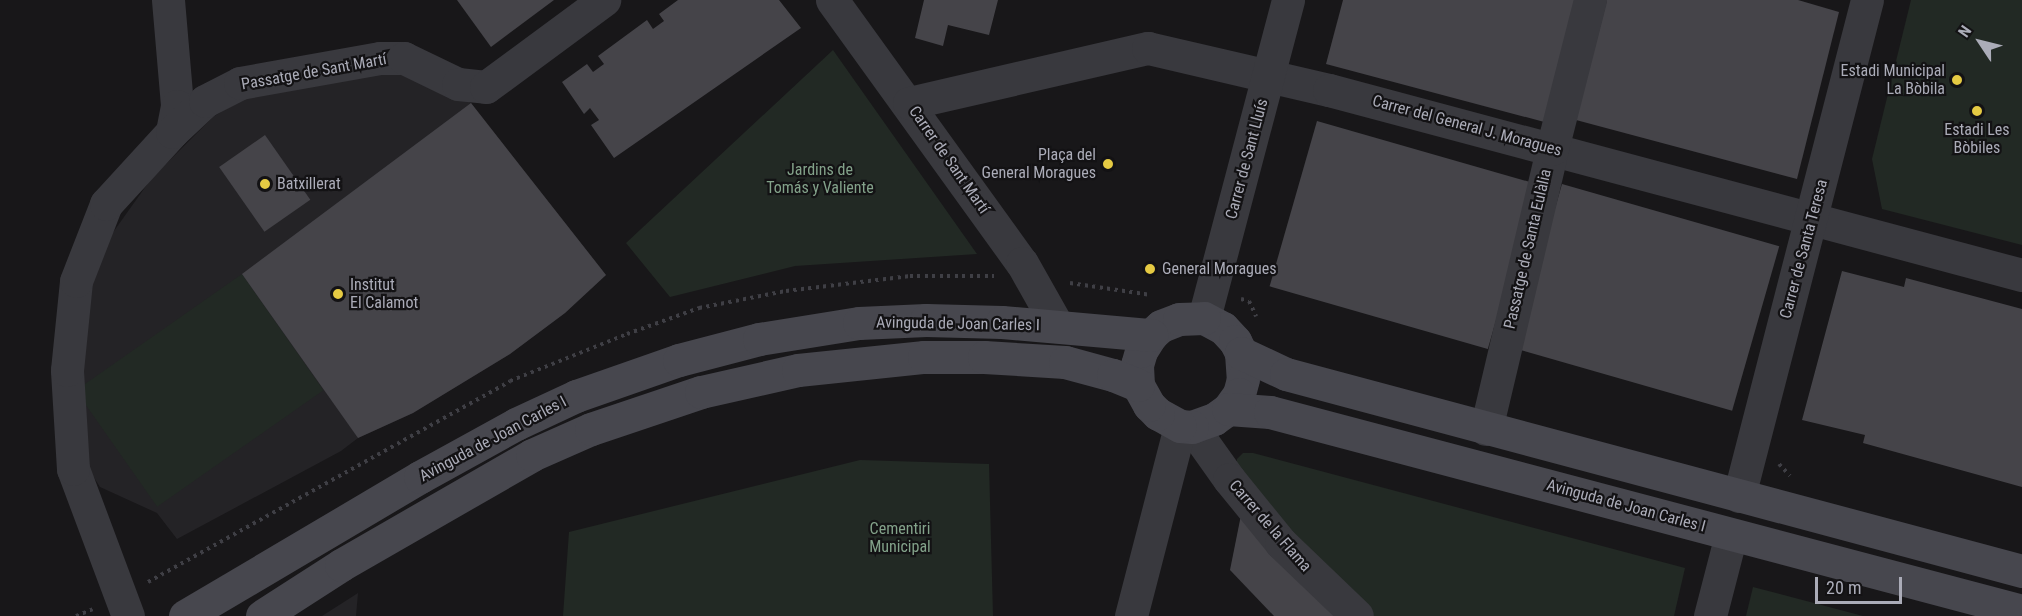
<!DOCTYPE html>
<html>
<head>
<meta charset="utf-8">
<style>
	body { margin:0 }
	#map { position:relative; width:2022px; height:616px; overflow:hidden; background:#181719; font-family:"Roboto Condensed",sans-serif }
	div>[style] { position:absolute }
	.built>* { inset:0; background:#242326 }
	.green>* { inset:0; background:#222924; transform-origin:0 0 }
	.building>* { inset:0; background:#454449; transform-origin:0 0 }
	.path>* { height:4px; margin-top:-2px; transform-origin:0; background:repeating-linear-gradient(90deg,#3f3f45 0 3px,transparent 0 7.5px) }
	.street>* { height:33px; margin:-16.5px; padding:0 16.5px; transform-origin:16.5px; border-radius:16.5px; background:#39393e }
	.secondary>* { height:33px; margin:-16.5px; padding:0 16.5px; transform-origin:16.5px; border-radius:16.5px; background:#47474e }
	.dots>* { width:16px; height:16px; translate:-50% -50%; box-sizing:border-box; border:3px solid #131214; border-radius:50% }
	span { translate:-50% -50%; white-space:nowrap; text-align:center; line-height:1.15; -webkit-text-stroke:4.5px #131214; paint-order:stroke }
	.poi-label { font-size:16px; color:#abacb8 }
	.right { translate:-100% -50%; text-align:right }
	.left { translate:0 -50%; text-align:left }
	.street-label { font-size:16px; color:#abacb8 }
	.park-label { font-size:16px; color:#83a28a }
	.north { position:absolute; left:1950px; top:12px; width:60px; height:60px; -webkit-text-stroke:4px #131214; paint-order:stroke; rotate:305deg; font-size:16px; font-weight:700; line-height:24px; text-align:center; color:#abacb8 }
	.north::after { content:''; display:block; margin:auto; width:21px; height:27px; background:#abacb8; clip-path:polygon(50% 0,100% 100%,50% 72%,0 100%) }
	.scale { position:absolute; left:1815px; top:577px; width:87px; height:27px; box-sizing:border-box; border:3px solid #abacb8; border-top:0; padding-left:8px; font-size:18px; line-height:21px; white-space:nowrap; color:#abacb8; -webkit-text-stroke:4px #131214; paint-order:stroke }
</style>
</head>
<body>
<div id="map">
	<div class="built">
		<div style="clip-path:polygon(405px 69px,471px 103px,606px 275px,565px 313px,510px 354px,413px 413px,358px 438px,341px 451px,177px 539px,157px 513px,100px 487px,84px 462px,74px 351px,104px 245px,151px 179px,214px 116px,258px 91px)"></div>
		<div style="clip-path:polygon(358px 593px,356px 616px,322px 616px)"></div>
	</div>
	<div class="green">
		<div style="clip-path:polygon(1911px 0,2022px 0,2022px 245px,1882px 209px,1872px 159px)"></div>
		<div style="clip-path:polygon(833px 50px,977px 254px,795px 266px,670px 297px,626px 243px)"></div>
		<div style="left:242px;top:274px;width:142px;height:203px;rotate:55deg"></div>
		<div style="clip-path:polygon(1243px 453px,1253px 453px,1685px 568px,1674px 616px,1369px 616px,1236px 472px,1237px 459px)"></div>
		<div style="clip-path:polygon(860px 460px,989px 464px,993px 616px,563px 616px,569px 532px)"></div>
		<div style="clip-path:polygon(1753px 587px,1863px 616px,1746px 616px)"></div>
	</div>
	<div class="building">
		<div style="clip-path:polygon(457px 0,554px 0,491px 47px)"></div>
		<div style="clip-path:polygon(678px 0,779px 0,801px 28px,614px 158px,591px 125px,599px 120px,590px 108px,584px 114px,562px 82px,587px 64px,593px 72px,604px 64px,598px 56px,647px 20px,653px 29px,664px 21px,659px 14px)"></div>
		<div style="clip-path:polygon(924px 0,998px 0,989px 35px,948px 25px,943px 46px,915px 38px)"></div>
		<div style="clip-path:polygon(1343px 0,1580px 0,1548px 123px,1326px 64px)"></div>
		<div style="clip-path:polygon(1607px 0,1798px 0,1839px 12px,1797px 179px,1576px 120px)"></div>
		<div style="clip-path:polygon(471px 103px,606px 275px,565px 313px,510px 354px,413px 413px,358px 438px,242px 274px)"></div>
		<div style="left:1317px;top:121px;width:227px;height:172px;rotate:16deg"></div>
		<div style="left:265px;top:135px;width:79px;height:56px;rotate:55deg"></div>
		<div style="left:1562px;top:184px;width:226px;height:171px;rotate:16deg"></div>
		<div style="clip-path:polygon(1842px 271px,1904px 287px,1906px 278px,2022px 309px,2022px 487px,1863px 443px,1865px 435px,1802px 420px)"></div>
		<div style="clip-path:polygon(1243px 505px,1346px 616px,1274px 616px,1230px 570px)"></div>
	</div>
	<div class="path">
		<div style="left:1070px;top:283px;width:82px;rotate:8.4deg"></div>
		<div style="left:1241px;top:299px;width:8px;rotate:14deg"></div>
		<div style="left:1249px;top:301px;width:17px;rotate:65deg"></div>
		<div style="left:1779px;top:464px;width:16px;rotate:47deg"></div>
		<div style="left:148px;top:582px;width:414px;rotate:-29deg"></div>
		<div style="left:510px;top:381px;width:126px;rotate:-21.9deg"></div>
		<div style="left:627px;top:334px;width:77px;rotate:-19.9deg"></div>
		<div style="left:699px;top:308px;width:89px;rotate:-11.1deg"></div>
		<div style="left:786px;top:291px;width:125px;rotate:-6.9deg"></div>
		<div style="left:910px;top:276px;width:84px"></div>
		<div style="left:76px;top:616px;width:18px;rotate:-22deg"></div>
	</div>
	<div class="street">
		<div style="left:168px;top:0;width:106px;rotate:85.1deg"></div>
		<div style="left:177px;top:106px;width:26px;rotate:101deg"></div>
		<div style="left:832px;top:0;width:324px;rotate:54.2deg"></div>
		<div style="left:1022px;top:263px;width:71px;rotate:60.6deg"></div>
		<div style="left:909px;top:103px;width:245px;rotate:-13deg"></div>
		<div style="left:1148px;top:48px;width:186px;rotate:13.1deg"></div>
		<div style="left:1329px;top:90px;width:717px;rotate:14.95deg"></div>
		<div style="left:1204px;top:318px;width:329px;rotate:-75.2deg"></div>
		<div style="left:1192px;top:427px;width:64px;rotate:54.6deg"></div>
		<div style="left:1229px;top:479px;width:82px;rotate:50.9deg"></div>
		<div style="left:1281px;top:543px;width:105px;rotate:43.8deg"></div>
		<div style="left:1486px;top:429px;width:288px;rotate:-76.7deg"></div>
		<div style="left:1552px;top:149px;width:154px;rotate:-75.7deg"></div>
		<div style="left:1739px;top:496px;width:512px;rotate:-75.53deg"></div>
		<div style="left:128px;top:616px;width:157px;rotate:-110.5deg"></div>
		<div style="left:73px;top:469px;width:99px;rotate:-93.5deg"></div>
		<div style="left:67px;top:370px;width:89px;rotate:-84.2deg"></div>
		<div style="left:76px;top:281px;width:83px;rotate:-68.7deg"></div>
		<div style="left:106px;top:204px;width:98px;rotate:-47.5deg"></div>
		<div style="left:172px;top:132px;width:45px;rotate:-43.2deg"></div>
		<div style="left:205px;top:101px;width:39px;rotate:-27deg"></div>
		<div style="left:240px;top:83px;width:142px;rotate:-10.1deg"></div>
		<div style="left:380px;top:58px;width:24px"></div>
		<div style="left:404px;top:58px;width:60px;rotate:25.7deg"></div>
		<div style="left:458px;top:84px;width:28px;rotate:6deg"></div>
		<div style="left:486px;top:87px;width:147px;rotate:-36.4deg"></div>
		<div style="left:1131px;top:616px;width:196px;rotate:-75.5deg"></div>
		<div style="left:1710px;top:616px;width:84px;rotate:-75.5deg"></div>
	</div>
	<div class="secondary">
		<div style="left:1204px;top:318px;width:21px;rotate:28deg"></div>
		<div style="left:1223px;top:328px;width:18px;rotate:47deg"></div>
		<div style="left:1235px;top:341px;width:13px;rotate:63deg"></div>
		<div style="left:1241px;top:353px;width:26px;rotate:86deg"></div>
		<div style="left:1243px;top:379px;width:16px;rotate:105deg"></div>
		<div style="left:1239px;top:394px;width:19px;rotate:126deg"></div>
		<div style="left:1228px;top:409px;width:17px;rotate:144deg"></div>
		<div style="left:1214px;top:419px;width:23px;rotate:160deg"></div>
		<div style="left:1192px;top:427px;width:12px;rotate:-175deg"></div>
		<div style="left:1180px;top:426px;width:25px;rotate:-151deg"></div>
		<div style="left:1158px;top:414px;width:13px;rotate:-135deg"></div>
		<div style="left:1149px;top:405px;width:23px;rotate:-119deg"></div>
		<div style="left:1138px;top:385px;width:20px;rotate:-93deg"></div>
		<div style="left:1137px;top:365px;width:15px;rotate:-74deg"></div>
		<div style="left:1141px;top:351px;width:19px;rotate:-58deg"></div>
		<div style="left:1151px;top:335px;width:13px;rotate:-42deg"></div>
		<div style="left:1161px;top:326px;width:19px;rotate:-21deg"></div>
		<div style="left:1179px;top:319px;width:25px;rotate:-2deg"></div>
		<div style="left:1241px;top:353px;width:50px;rotate:25deg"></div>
		<div style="left:1286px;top:374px;width:762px;rotate:14.98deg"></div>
		<div style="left:1228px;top:409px;width:42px;rotate:4.1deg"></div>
		<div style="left:1270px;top:412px;width:778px;rotate:14.82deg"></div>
		<div style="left:185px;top:616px;width:273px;rotate:-30.6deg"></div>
		<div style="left:420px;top:477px;width:110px;rotate:-28.9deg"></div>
		<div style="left:516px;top:424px;width:66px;rotate:-25deg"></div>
		<div style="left:576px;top:396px;width:109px;rotate:-19.3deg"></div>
		<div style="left:679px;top:360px;width:83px;rotate:-14.7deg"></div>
		<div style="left:759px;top:339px;width:101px;rotate:-9.1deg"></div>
		<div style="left:859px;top:323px;width:67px;rotate:-2.6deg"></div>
		<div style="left:926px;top:320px;width:76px;rotate:1.5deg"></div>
		<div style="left:1002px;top:322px;width:150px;rotate:5deg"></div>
		<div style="left:262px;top:616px;width:94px;rotate:-32.8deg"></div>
		<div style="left:341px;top:565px;width:220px;rotate:-29.9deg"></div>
		<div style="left:532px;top:455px;width:64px;rotate:-23.8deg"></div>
		<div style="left:591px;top:429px;width:116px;rotate:-18.6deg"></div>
		<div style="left:701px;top:392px;width:99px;rotate:-12.8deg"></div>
		<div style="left:798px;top:370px;width:127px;rotate:-5.9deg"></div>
		<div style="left:924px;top:357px;width:60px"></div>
		<div style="left:984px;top:357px;width:81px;rotate:3.5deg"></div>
		<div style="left:1065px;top:362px;width:50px;rotate:15.2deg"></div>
		<div style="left:1113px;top:375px;width:27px;rotate:22deg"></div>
	</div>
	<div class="dots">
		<div style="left:1957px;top:80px;background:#e5ca43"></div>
		<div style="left:1977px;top:111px;background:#e5ca43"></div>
		<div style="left:1108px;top:164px;background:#e5ca43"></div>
		<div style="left:265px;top:184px;background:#e5ca43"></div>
		<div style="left:1150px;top:269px;background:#e5ca43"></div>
		<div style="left:338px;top:294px;background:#e5ca43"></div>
	</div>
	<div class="poi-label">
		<span class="right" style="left:1945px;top:80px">Estadi Municipal<br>La Bòbila</span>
		<span style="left:1977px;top:139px">Estadi Les<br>Bòbiles</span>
		<span class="right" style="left:1096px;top:164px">Plaça del<br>General Moragues</span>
		<span class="left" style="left:277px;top:184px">Batxillerat</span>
		<span class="left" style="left:1162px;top:269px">General Moragues</span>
		<span class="left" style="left:350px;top:294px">Institut<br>El Calamot</span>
	</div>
	<div class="street-label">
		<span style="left:314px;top:72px;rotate:-10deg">Passatge de Sant Martí</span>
		<span style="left:1467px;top:126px;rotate:15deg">Carrer del General J. Moragues</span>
		<span style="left:1247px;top:159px;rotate:-75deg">Carrer de Sant Lluís</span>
		<span style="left:949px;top:160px;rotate:55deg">Carrer de Sant Martí</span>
		<span style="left:1528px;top:249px;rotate:-77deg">Passatge de Santa Eulàlia</span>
		<span style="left:1804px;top:249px;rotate:-75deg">Carrer de Santa Teresa</span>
		<span style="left:958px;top:324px;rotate:1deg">Avinguda de Joan Carles I</span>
		<span style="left:493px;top:439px;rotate:-28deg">Avinguda de Joan Carles I</span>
		<span style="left:1626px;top:506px;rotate:15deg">Avinguda de Joan Carles I</span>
		<span style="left:1270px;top:526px;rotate:49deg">Carrer de la Flama</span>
	</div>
	<div class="park-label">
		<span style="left:820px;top:179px">Jardins de<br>Tomás y Valiente</span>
		<span style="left:900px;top:538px">Cementiri<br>Municipal</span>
	</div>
	<div class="north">N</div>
	<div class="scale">20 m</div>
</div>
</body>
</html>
